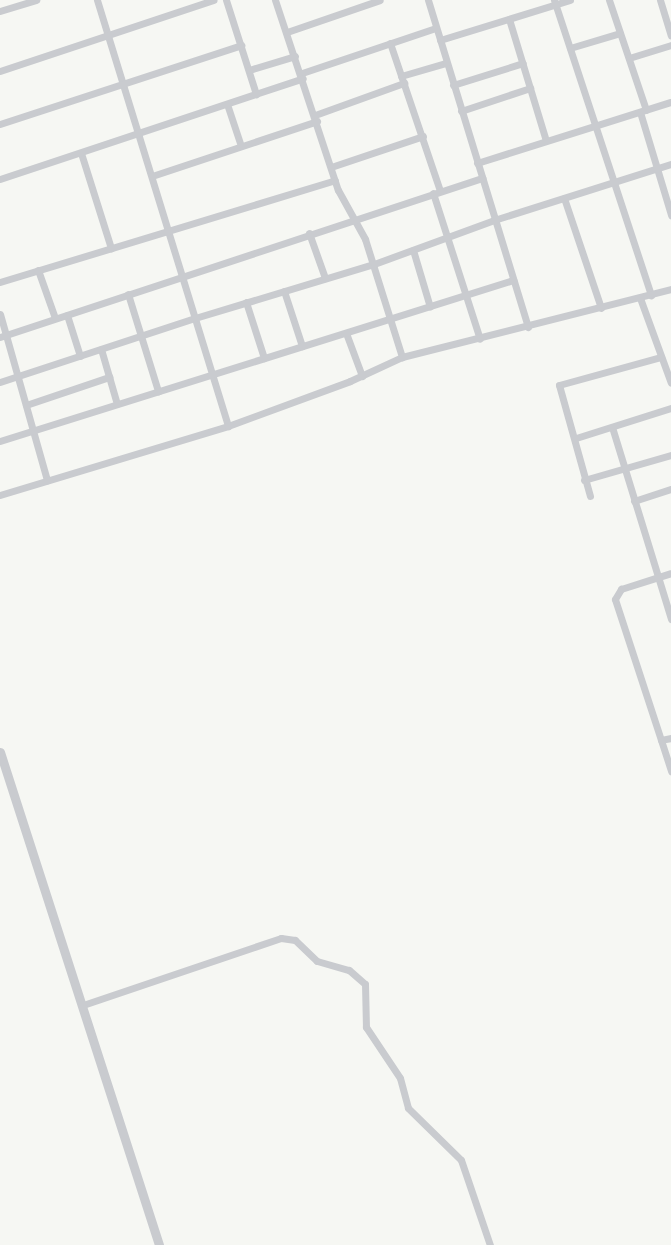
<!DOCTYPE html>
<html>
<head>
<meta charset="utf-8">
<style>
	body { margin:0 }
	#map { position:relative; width:671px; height:1245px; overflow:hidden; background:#f6f7f3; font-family:"Archivo Narrow",sans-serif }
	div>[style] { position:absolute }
	.minor>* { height:7px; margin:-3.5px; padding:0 3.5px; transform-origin:3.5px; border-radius:3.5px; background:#c9cbcf }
	.tertiary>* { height:9px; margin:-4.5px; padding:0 4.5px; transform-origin:4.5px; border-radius:4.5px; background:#c9cbcf }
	span { translate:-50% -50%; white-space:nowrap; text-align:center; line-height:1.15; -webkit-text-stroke:7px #fff; paint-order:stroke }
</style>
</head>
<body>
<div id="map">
	<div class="minor">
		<div style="left:97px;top:0;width:446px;rotate:72.9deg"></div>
		<div style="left:226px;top:0;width:99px;rotate:72.3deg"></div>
		<div style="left:275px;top:0;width:200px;rotate:71.7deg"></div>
		<div style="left:338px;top:190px;width:56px;rotate:61.1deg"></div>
		<div style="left:365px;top:239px;width:124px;rotate:72.6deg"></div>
		<div style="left:428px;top:0;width:342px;rotate:73deg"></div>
		<div style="left:554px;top:0;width:311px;rotate:71.8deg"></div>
		<div style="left:609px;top:0;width:116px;rotate:71.4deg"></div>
		<div style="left:660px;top:0;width:37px;rotate:73deg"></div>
		<div style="left:0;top:11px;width:38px;rotate:-17deg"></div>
		<div style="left:509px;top:19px;width:127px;rotate:73.1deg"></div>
		<div style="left:287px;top:32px;width:98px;rotate:-19deg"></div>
		<div style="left:440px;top:40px;width:136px;rotate:-17.1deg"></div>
		<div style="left:390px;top:43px;width:156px;rotate:71.3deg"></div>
		<div style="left:570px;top:48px;width:52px;rotate:-16.7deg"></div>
		<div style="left:629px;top:58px;width:44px;rotate:-17.2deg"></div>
		<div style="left:249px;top:70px;width:48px;rotate:-16.9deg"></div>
		<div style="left:0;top:71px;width:225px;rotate:-18.4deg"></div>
		<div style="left:302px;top:73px;width:141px;rotate:-18.6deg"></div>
		<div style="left:401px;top:76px;width:47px;rotate:-16.1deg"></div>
		<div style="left:453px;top:85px;width:73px;rotate:-17.4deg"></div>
		<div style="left:227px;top:104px;width:44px;rotate:71.6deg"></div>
		<div style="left:461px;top:111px;width:73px;rotate:-18.4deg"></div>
		<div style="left:640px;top:112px;width:108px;rotate:73.2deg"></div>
		<div style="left:315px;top:115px;width:95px;rotate:-19.8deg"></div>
		<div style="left:0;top:124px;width:254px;rotate:-18.1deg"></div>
		<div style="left:81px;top:153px;width:100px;rotate:72.5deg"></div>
		<div style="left:477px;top:163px;width:203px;rotate:-17.5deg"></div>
		<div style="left:331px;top:167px;width:97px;rotate:-18.6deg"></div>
		<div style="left:152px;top:176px;width:174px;rotate:-18.4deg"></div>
		<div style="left:0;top:179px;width:319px;rotate:-18.4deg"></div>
		<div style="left:433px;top:193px;width:153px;rotate:72.2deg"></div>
		<div style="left:564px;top:198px;width:116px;rotate:71.4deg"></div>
		<div style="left:309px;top:233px;width:48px;rotate:70.4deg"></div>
		<div style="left:413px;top:250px;width:59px;rotate:73.4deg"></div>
		<div style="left:38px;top:270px;width:51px;rotate:70.5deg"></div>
		<div style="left:0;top:282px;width:350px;rotate:-16.9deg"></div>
		<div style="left:284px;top:291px;width:58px;rotate:71.9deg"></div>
		<div style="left:128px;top:294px;width:102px;rotate:72.8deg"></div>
		<div style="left:640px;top:298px;width:90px;rotate:70deg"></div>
		<div style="left:246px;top:302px;width:59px;rotate:72.2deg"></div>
		<div style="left:0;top:314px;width:173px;rotate:74.2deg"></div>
		<div style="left:67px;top:315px;width:43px;rotate:72.4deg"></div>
		<div style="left:346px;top:333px;width:46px;rotate:69.6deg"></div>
		<div style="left:0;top:337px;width:508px;rotate:-18.26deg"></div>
		<div style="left:101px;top:349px;width:57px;rotate:73.8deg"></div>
		<div style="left:0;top:382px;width:205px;rotate:-18.2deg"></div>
		<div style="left:195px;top:318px;width:187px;rotate:-16.8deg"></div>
		<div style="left:374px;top:264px;width:128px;rotate:-20.1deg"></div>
		<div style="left:494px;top:220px;width:186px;rotate:-17.6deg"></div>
		<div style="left:26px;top:405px;width:88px;rotate:-18.6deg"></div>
		<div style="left:612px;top:427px;width:201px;rotate:72.9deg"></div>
		<div style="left:576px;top:438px;width:100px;rotate:-17.5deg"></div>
		<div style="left:0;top:441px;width:538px;rotate:-17.42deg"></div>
		<div style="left:584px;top:480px;width:91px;rotate:-16deg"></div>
		<div style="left:0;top:495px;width:238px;rotate:-16.8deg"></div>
		<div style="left:228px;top:426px;width:130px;rotate:-20.2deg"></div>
		<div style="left:350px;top:381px;width:57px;rotate:-24.8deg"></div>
		<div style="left:402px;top:357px;width:277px;rotate:-14.2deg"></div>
		<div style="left:590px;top:496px;width:115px;rotate:-105.6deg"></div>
		<div style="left:559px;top:385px;width:106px;rotate:-15.4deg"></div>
		<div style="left:634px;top:501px;width:39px;rotate:-18deg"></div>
		<div style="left:671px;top:738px;width:10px;rotate:169deg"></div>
		<div style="left:661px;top:740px;width:33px;rotate:72deg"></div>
		<div style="left:661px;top:740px;width:148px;rotate:-108.1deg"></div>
		<div style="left:615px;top:599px;width:12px;rotate:-59deg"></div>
		<div style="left:621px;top:589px;width:52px;rotate:-17.7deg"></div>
		<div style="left:83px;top:1005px;width:209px;rotate:-18.7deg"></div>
		<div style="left:281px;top:938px;width:14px;rotate:8deg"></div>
		<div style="left:295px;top:940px;width:30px;rotate:44deg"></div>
		<div style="left:317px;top:961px;width:33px;rotate:16deg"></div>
		<div style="left:349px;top:970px;width:21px;rotate:41deg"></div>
		<div style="left:365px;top:984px;width:43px;rotate:88.7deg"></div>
		<div style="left:366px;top:1027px;width:61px;rotate:56.3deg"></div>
		<div style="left:400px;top:1078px;width:31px;rotate:75deg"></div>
		<div style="left:408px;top:1108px;width:74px;rotate:44.5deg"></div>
		<div style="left:461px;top:1160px;width:90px;rotate:71.2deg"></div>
	</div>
	<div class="tertiary">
		<div style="left:0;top:752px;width:518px;rotate:72.12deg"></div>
	</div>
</div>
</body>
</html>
